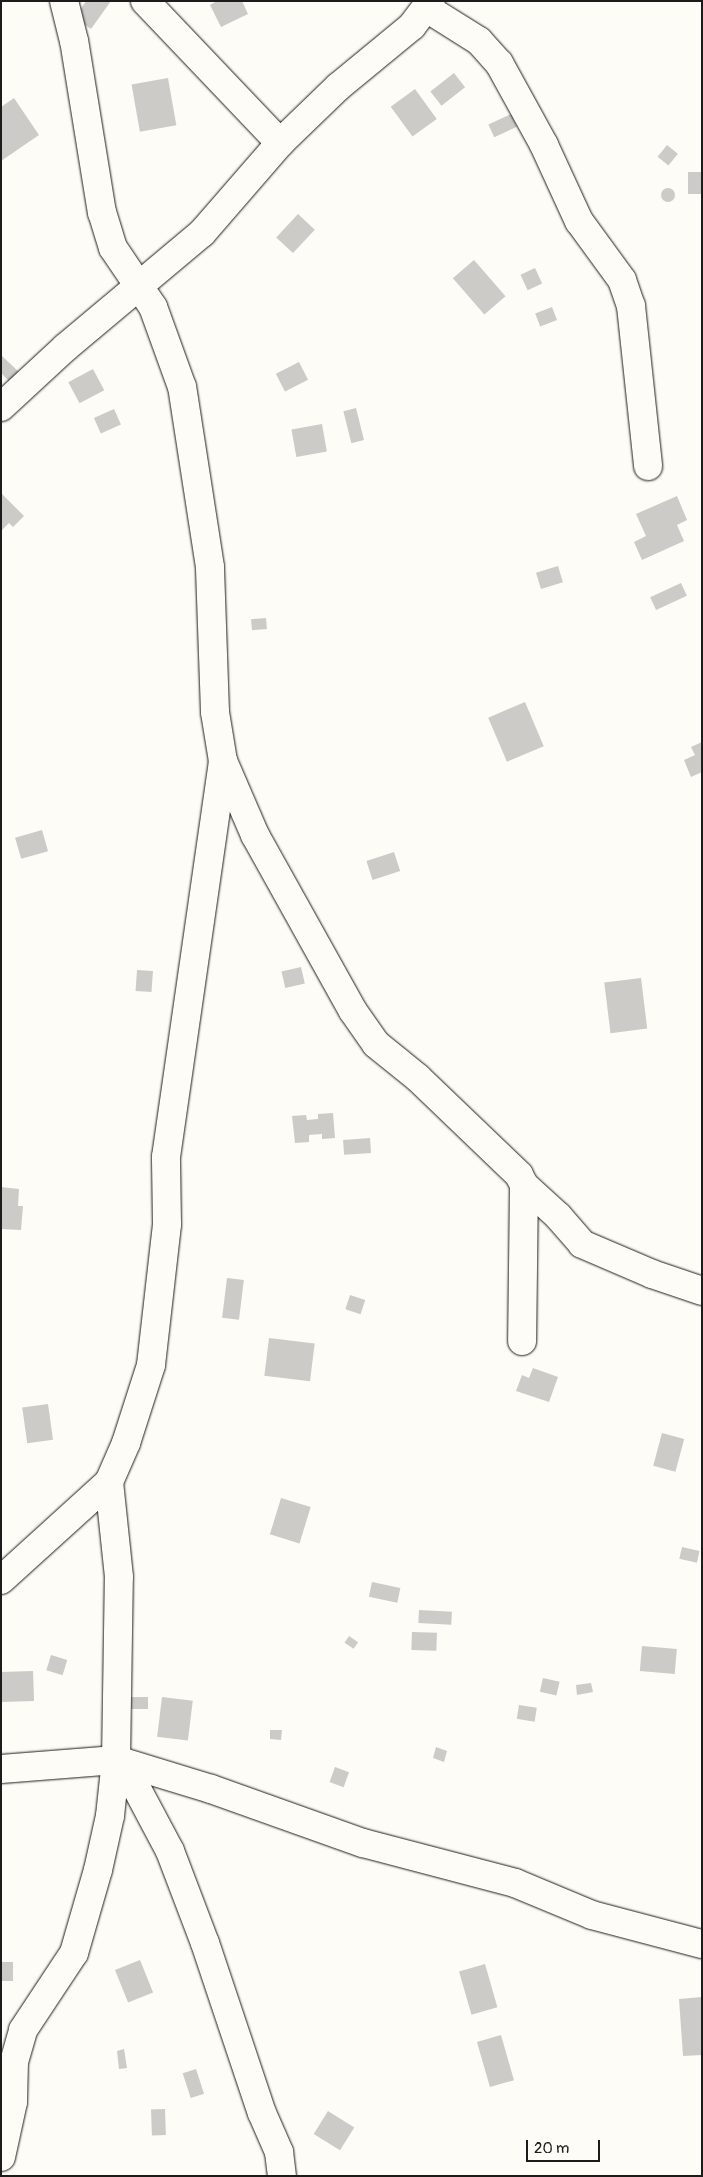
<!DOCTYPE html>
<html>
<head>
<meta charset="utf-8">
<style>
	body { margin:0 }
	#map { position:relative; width:703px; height:2177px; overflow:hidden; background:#fdfcf7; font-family:Pangolin,sans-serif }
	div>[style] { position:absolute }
	.building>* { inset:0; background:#cccbc8; transform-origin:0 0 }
	.round { border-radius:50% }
	.roads { filter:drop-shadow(0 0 1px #1c1c1c) drop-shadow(0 0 1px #1c1c1c) }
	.minor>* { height:28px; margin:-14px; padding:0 14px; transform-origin:14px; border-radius:14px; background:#fdfcf7 }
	span { translate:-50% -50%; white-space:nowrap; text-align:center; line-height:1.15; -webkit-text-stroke:5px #fdfcf7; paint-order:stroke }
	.frame { position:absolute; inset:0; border:2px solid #1c1c1c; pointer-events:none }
	.scale { position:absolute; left:526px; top:2140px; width:74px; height:22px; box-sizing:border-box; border:2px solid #1c1c1c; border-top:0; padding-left:6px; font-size:15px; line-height:18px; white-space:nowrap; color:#1c1c1c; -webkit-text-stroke:4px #fdfcf7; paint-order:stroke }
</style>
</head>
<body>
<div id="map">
	<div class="building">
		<div style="clip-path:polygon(86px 1px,111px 1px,91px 29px,75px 18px)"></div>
		<div style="clip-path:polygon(217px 1px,242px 1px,248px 14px,221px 27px,210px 5px)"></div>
		<div style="left:454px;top:73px;width:18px;height:30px;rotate:52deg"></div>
		<div style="left:168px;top:78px;width:48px;height:37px;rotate:80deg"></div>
		<div style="left:415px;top:89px;width:37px;height:30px;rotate:54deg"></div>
		<div style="clip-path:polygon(14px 98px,39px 135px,1px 161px,1px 107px)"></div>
		<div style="left:511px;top:114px;width:14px;height:25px;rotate:65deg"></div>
		<div style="left:667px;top:145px;width:14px;height:15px;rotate:39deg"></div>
		<div style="left:688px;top:172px;width:14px;height:22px"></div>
		<div class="round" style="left:661px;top:188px;width:14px;height:14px"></div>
		<div style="left:298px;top:214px;width:23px;height:32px;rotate:43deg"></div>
		<div style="left:474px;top:260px;width:48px;height:28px;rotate:49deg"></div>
		<div style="left:535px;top:268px;width:17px;height:16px;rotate:65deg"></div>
		<div style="left:552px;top:307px;width:14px;height:18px;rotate:69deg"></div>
		<div style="clip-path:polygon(1px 355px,20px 373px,10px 382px,1px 373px)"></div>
		<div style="left:299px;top:362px;width:20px;height:26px;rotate:63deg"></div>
		<div style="left:93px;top:369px;width:24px;height:28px;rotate:62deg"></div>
		<div style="left:356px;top:408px;width:33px;height:13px;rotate:76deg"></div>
		<div style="left:114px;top:409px;width:17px;height:22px;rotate:66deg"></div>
		<div style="left:322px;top:424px;width:28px;height:31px;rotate:80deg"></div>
		<div style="clip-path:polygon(1px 493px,24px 516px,13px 527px,9px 523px,1px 531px)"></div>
		<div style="clip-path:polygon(677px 496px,687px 520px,677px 525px,684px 541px,642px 560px,634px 542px,646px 536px,636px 514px)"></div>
		<div style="left:558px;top:566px;width:17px;height:23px;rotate:73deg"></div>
		<div style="left:681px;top:583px;width:14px;height:34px;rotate:65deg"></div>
		<div style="left:266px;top:618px;width:11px;height:15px;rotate:85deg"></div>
		<div style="left:525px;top:702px;width:48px;height:40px;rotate:67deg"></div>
		<div style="clip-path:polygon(702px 742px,702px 772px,691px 777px,684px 760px,695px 755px,691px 747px)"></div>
		<div style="left:42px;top:830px;width:22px;height:28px;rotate:74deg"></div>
		<div style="left:394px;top:852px;width:20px;height:29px;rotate:72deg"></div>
		<div style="left:301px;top:967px;width:17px;height:20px;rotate:77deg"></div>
		<div style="left:137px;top:970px;width:16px;height:21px;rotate:4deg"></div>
		<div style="left:641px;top:978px;width:51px;height:37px;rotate:83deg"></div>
		<div style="clip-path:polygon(333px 1113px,335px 1138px,322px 1139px,322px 1134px,309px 1135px,309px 1142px,295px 1143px,292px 1116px,306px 1115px,307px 1120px,318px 1119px,318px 1114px)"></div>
		<div style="left:370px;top:1138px;width:15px;height:27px;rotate:86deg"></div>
		<div style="clip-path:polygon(1px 1187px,19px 1189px,18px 1206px,23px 1206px,21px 1230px,1px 1229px)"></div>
		<div style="left:227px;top:1278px;width:17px;height:40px;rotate:7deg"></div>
		<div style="left:350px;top:1295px;width:16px;height:15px;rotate:18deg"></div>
		<div style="left:269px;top:1338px;width:46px;height:38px;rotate:7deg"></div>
		<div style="clip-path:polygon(533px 1368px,558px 1377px,549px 1402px,516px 1391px,522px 1375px,529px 1378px)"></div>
		<div style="left:48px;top:1404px;width:36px;height:26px;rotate:82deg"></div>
		<div style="left:662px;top:1433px;width:23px;height:34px;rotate:15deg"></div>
		<div style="left:281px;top:1498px;width:31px;height:38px;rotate:17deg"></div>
		<div style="left:682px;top:1547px;width:18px;height:12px;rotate:13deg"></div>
		<div style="left:372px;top:1582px;width:29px;height:15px;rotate:12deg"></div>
		<div style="left:419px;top:1610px;width:33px;height:13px;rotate:3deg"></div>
		<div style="left:412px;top:1632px;width:25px;height:18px;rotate:2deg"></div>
		<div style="left:349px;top:1636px;width:11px;height:8px;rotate:34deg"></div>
		<div style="left:642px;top:1646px;width:35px;height:25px;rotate:5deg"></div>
		<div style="left:51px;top:1655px;width:17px;height:16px;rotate:17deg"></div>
		<div style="left:33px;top:1671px;width:30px;height:32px;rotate:88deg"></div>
		<div style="left:543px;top:1678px;width:17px;height:14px;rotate:13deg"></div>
		<div style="clip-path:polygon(591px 1683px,593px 1692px,577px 1695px,576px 1685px)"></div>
		<div style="left:131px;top:1697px;width:17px;height:12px"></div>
		<div style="left:162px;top:1697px;width:31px;height:40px;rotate:7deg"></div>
		<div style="left:519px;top:1705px;width:18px;height:14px;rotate:9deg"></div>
		<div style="clip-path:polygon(270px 1730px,282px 1730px,281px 1740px,270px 1739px)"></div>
		<div style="clip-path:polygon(436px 1747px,447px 1751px,444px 1762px,433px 1758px)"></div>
		<div style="left:335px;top:1767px;width:15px;height:16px;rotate:20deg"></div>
		<div style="left:140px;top:1960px;width:35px;height:27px;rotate:68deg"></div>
		<div style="left:1px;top:1962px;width:12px;height:19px"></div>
		<div style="left:485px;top:1964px;width:45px;height:27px;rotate:74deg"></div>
		<div style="clip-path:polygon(702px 1997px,702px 2055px,683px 2056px,679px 1999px)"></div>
		<div style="left:501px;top:2035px;width:47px;height:25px;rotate:74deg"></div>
		<div style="clip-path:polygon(124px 2049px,127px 2068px,119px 2069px,117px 2051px)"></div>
		<div style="left:196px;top:2069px;width:26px;height:14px;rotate:72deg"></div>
		<div style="left:165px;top:2109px;width:26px;height:14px;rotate:88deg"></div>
		<div style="left:328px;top:2111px;width:31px;height:27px;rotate:32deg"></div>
	</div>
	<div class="roads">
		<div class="minor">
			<div style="left:145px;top:1px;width:196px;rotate:46.4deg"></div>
			<div style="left:428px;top:9px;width:60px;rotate:32.1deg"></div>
			<div style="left:479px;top:41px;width:30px;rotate:48deg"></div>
			<div style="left:499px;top:63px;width:94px;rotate:61.2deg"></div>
			<div style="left:544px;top:145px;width:84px;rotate:65.3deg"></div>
			<div style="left:579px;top:221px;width:73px;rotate:53.9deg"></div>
			<div style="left:622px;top:280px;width:28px;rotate:71deg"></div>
			<div style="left:631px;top:306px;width:161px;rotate:83.9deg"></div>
			<div style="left:1px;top:407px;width:88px;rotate:-42.7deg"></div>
			<div style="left:66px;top:347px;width:177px;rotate:-40deg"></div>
			<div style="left:202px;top:233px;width:119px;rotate:-49.1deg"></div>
			<div style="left:280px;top:143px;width:81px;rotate:-44deg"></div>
			<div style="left:338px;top:87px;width:96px;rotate:-39.5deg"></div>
			<div style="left:412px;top:26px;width:31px;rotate:-53deg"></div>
			<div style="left:223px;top:761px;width:81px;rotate:66.6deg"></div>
			<div style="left:255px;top:835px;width:201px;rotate:60.9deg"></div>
			<div style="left:353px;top:1011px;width:40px;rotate:55.1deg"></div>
			<div style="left:376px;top:1044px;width:54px;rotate:39deg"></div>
			<div style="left:418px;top:1078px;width:140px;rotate:43.8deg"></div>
			<div style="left:519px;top:1175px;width:11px;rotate:63deg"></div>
			<div style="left:524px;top:1185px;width:156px;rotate:90.7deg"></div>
			<div style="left:524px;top:1185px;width:46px;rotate:42.4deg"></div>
			<div style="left:558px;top:1216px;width:37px;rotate:49deg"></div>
			<div style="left:582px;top:1244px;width:76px;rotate:23.2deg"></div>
			<div style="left:652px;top:1274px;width:53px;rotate:18.8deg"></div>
			<div style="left:1px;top:1580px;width:146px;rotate:-42.2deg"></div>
			<div style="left:109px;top:1482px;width:43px;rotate:-66.4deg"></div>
			<div style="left:126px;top:1443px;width:82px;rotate:-72.2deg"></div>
			<div style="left:151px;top:1365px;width:142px;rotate:-83.5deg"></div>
			<div style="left:167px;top:1224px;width:67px;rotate:-90.9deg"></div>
			<div style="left:166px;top:1157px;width:400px;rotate:-81.8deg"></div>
			<div style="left:223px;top:761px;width:50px;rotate:-99.3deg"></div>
			<div style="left:215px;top:712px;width:145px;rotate:-92deg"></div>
			<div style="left:210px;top:567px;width:182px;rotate:-98.8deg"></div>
			<div style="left:182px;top:387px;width:85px;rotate:-109.9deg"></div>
			<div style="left:153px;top:307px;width:71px;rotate:-124.1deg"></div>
			<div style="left:113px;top:248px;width:37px;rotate:-107deg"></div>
			<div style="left:102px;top:213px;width:174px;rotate:-99.2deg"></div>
			<div style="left:74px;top:41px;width:41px;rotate:-104deg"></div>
			<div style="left:116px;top:1760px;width:34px;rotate:53deg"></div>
			<div style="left:136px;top:1787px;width:72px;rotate:62deg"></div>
			<div style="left:170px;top:1851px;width:98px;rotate:69.2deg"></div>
			<div style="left:205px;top:1943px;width:179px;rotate:71.5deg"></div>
			<div style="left:262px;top:2113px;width:43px;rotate:66.4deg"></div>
			<div style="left:279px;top:2152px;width:24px;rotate:83deg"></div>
			<div style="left:1px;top:1769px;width:115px;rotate:-4.5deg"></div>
			<div style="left:116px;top:1760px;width:99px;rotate:17deg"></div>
			<div style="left:211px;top:1789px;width:161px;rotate:19.6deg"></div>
			<div style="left:363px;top:1843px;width:157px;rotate:14.7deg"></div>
			<div style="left:515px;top:1883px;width:83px;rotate:22.6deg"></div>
			<div style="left:592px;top:1915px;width:114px;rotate:14.8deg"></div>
			<div style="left:1px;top:2157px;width:56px;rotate:-77.7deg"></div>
			<div style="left:13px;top:2102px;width:40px;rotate:-88.6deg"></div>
			<div style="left:14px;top:2062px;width:33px;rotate:-74deg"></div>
			<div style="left:23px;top:2030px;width:92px;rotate:-56.5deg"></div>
			<div style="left:74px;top:1953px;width:86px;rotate:-73.9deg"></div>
			<div style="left:98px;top:1870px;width:55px;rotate:-77.5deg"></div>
			<div style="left:110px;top:1816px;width:56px;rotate:-83.9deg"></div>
			<div style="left:116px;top:1760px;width:183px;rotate:-89.1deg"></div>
			<div style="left:119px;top:1577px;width:96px;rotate:-96deg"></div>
		</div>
	</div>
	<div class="frame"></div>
	<div class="scale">20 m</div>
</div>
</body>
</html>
